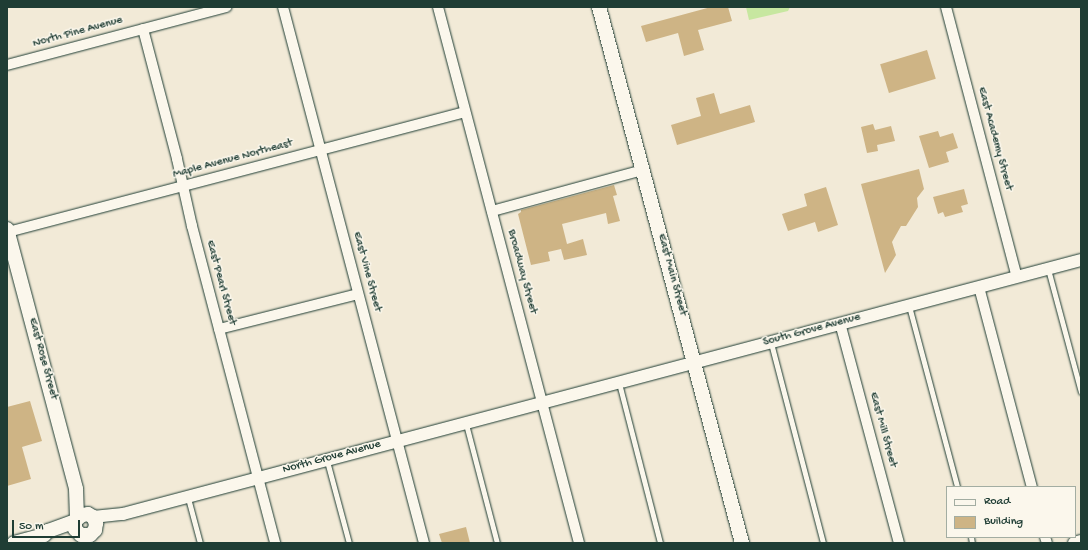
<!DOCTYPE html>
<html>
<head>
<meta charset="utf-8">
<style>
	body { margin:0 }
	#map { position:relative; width:1088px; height:550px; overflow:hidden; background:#f2ead7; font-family:"Gochi Hand",sans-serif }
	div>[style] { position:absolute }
	.green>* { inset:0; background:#c7e7a0 }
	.building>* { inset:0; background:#ceb485; transform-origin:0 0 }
	.roads { filter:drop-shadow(0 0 1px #1f3d34) drop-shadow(0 0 1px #1f3d34) }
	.service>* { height:5px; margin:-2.5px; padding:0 2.5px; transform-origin:2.5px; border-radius:2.5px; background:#fbf7ec }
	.minor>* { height:10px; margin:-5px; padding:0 5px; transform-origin:5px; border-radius:5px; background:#fbf7ec }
	.tertiary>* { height:12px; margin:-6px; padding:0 6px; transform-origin:6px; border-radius:6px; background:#fbf7ec }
	.secondary>* { height:14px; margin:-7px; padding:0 7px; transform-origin:7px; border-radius:7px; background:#fbf7ec }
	span { translate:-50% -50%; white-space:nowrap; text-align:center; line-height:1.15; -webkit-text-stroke:3px #fbf7ec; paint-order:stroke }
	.street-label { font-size:12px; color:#1f3d34 }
	.frame { position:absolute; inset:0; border:8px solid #1f3d34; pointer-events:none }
	.legend { position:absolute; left:946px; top:486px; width:130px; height:52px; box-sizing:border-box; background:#fbf7ec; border:1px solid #a3ada2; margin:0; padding:5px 7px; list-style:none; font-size:12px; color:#1f3d34 }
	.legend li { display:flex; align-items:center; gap:8px; height:20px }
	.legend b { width:20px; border:1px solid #a3ada2 }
	.scale { position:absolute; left:12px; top:520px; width:68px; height:18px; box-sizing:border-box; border:2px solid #1f3d34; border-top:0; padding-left:5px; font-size:12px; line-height:14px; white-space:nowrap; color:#1f3d34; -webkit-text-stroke:3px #fbf7ec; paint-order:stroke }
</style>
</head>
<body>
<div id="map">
	<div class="green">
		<div style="clip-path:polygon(746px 7px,790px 7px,788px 11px,749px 20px)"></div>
	</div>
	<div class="building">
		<div style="clip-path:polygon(711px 7px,728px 7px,732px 21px,698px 30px,704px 50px,684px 56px,678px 33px,646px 42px,641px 26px)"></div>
		<div style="left:927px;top:50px;width:30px;height:49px;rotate:73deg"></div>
		<div style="clip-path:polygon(714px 93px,720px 114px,750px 105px,755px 122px,677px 145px,671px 125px,701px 116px,696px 98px)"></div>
		<div style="clip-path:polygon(873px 124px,875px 130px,891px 126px,895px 141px,877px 145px,878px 151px,867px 153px,861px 127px)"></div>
		<div style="clip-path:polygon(938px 131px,940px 137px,953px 133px,958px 148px,946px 152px,949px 162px,929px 168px,919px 136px)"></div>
		<div style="clip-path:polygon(919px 169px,924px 189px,917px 198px,918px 207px,906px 226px,901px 226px,892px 242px,896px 255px,885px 273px,861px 184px)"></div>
		<div style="clip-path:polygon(614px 185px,617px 195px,613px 196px,620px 221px,608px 224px,606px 213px,562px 224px,567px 244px,583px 239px,587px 255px,564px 260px,561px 249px,548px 252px,550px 261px,531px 265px,518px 214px,521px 212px,521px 210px)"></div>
		<div style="clip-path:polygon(826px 187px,838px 225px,818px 232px,815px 222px,788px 231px,782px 214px,807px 206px,804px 194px)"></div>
		<div style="clip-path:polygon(964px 189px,968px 204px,961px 206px,963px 212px,945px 217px,943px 212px,938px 214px,933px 197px)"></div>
		<div style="clip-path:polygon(30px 401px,42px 441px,22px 447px,31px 479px,7px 486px,7px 407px)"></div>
		<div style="clip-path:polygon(466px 527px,470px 543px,442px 543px,439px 534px)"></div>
	</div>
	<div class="roads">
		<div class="service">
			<div style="left:1048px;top:269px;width:127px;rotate:75deg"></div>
			<div style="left:909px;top:306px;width:187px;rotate:75.1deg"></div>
			<div style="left:771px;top:343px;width:207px;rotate:75.4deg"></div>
			<div style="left:619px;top:383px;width:165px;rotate:75.6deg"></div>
			<div style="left:466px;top:424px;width:123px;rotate:75.4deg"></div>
			<div style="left:327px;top:461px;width:85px;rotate:75deg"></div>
			<div style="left:188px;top:498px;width:47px;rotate:75.1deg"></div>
			<div style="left:971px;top:537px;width:6px;rotate:81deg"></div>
		</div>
		<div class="minor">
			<div style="left:283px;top:7px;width:554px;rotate:75.26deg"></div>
			<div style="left:438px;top:7px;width:554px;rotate:75.26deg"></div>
			<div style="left:946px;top:7px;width:279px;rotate:75.3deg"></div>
			<div style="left:143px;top:29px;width:134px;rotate:75.3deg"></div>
			<div style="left:177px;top:159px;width:69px;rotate:77.4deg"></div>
			<div style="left:192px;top:226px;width:328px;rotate:75.3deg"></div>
			<div style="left:7px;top:65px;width:227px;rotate:-14.8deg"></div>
			<div style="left:492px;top:211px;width:156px;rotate:-15.2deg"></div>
			<div style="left:8px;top:232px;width:472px;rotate:-14.7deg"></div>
			<div style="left:979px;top:287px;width:207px;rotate:75.2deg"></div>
			<div style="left:840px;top:323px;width:228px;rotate:75deg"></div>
			<div style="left:219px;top:329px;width:143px;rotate:-14.1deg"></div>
			<div style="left:1045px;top:537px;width:6px;rotate:72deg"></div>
		</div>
		<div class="tertiary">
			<div style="left:93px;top:517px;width:30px;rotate:-6deg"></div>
			<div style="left:123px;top:514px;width:991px;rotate:-14.85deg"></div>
			<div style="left:1074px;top:543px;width:7px;rotate:-16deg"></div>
		</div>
		<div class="secondary">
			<div style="left:599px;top:7px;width:555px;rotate:75.06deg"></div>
			<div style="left:7px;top:229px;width:269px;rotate:75.1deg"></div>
			<div style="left:76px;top:489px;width:29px;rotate:88deg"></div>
			<div style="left:14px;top:543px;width:31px;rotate:-15deg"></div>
			<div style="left:44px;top:535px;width:6px;rotate:-45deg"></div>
			<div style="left:48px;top:531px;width:29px;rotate:-20deg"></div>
			<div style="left:75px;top:521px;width:9px;rotate:-41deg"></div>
			<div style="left:82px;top:515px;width:6px;rotate:-9deg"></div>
			<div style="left:88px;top:514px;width:6px;rotate:31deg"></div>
			<div style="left:93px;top:517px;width:7px;rotate:63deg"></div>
			<div style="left:96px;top:523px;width:7px;rotate:98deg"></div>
			<div style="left:95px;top:530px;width:7px;rotate:135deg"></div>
			<div style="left:90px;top:535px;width:9px;rotate:180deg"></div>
			<div style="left:81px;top:535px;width:8px;rotate:-135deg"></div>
			<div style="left:75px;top:529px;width:8px;rotate:-90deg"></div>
		</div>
	</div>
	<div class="street-label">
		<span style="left:78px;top:33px;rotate:-15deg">North Pine Avenue</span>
		<span style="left:994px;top:139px;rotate:75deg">East Academy Street</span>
		<span style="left:233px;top:160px;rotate:-15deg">Maple Avenue Northeast</span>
		<span style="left:366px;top:272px;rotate:75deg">East Vine Street</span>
		<span style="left:521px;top:272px;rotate:75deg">Broadway Street</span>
		<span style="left:671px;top:275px;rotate:75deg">East Main Street</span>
		<span style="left:220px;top:283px;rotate:75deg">East Pearl Street</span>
		<span style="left:812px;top:331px;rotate:-15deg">South Grove Avenue</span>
		<span style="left:42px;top:359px;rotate:75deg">East Rose Street</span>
		<span style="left:882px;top:430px;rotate:75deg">East Mill Street</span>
		<span style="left:332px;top:458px;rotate:-15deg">North Grove Avenue</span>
	</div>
	<div class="frame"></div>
	<ul class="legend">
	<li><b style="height:5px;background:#fbf7ec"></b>Road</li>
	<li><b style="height:11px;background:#ceb485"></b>Building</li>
	</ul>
	<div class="scale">50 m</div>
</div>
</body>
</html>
